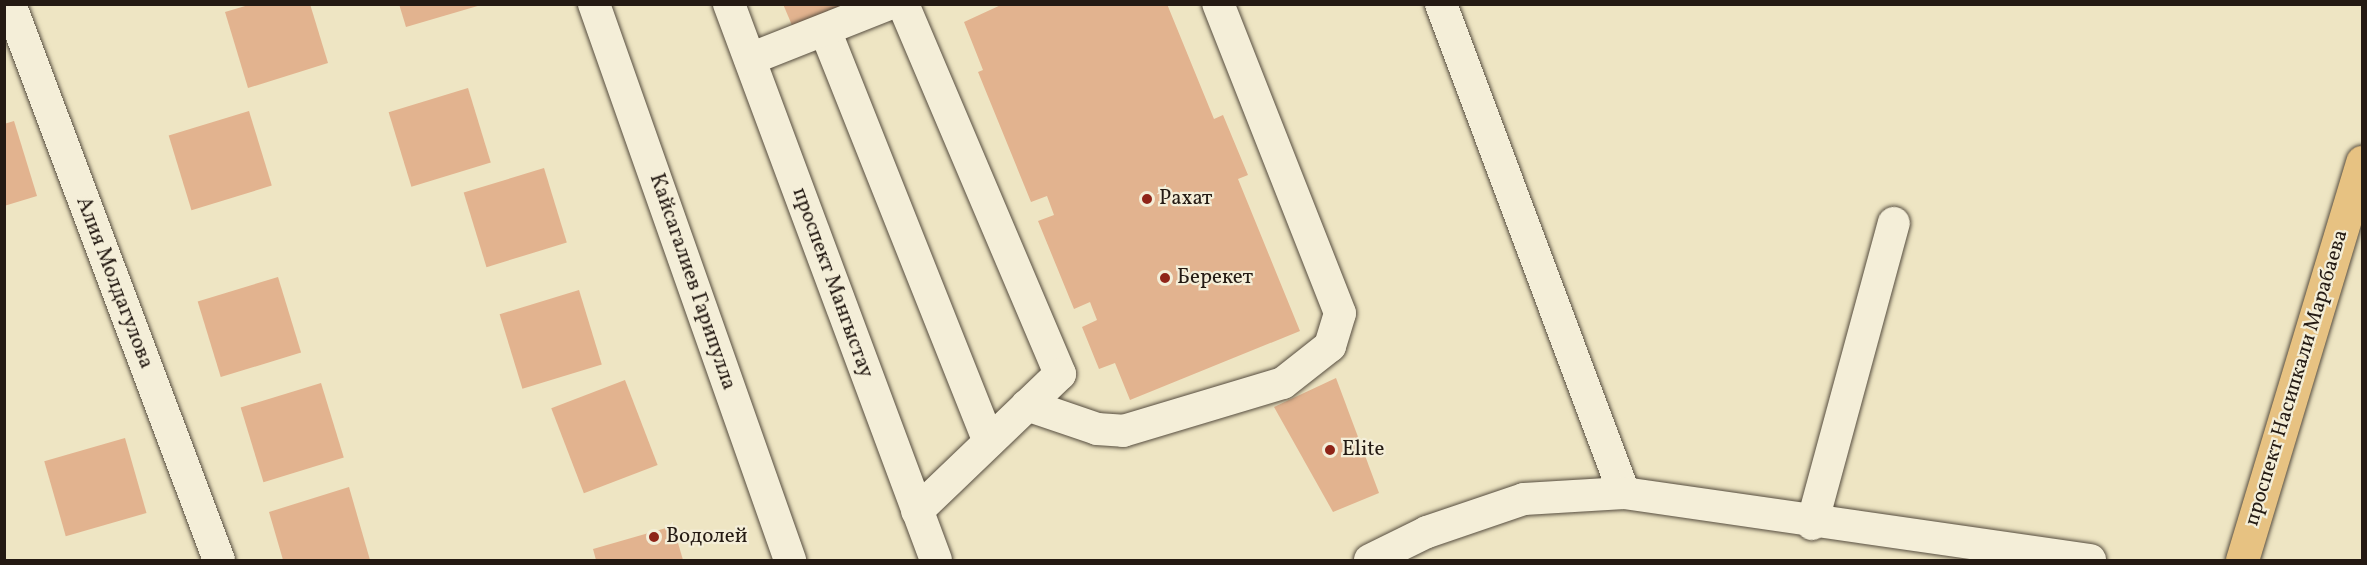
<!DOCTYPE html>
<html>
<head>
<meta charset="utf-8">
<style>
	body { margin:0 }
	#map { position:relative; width:2367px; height:565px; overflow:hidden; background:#eee5c3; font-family:Vollkorn,serif }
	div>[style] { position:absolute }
	.building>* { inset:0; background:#e2b38f; transform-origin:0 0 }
	.roads { filter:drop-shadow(0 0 2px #564d3f) drop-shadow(0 0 2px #564d3f) }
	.minor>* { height:32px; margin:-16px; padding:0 16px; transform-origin:16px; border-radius:16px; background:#f4eed8 }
	.major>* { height:33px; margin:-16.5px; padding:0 16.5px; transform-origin:16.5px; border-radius:16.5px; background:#e7c282 }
	.dots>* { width:16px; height:16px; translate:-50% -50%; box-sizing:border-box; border:3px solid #f4eed8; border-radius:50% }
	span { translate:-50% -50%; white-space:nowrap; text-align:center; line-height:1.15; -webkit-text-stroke:4.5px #f4eed8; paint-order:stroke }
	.poi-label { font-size:21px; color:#241a13 }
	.left { translate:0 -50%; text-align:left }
	.street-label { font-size:21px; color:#241a13 }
	.frame { position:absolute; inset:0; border:6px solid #241a13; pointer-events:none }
</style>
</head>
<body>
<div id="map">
	<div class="building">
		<div style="clip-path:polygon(252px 4px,310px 4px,328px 63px,248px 88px,225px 12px)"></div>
		<div style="clip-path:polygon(399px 4px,481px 4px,481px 5px,406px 27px)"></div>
		<div style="clip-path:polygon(783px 4px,857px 4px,794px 30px)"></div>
		<div style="clip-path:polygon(1003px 4px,1167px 4px,1214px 119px,1223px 115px,1248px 175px,1238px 179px,1300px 331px,1130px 400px,1115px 363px,1099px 369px,1082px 327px,1097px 320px,1090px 302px,1074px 309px,1038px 221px,1054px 215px,1047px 196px,1031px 202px,978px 72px,983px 70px,964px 22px)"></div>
		<div style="left:468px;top:88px;width:78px;height:83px;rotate:73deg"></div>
		<div style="left:249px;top:111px;width:78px;height:84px;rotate:73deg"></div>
		<div style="clip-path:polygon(14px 121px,37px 196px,4px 206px,4px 124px)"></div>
		<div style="left:544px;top:168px;width:78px;height:84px;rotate:73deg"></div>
		<div style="left:278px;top:277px;width:79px;height:84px;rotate:73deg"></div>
		<div style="left:579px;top:290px;width:78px;height:83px;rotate:73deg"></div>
		<div style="clip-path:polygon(1336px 378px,1379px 493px,1333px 512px,1274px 407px)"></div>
		<div style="left:625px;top:380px;width:91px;height:79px;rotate:69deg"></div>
		<div style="left:321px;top:383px;width:78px;height:84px;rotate:73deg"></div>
		<div style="left:125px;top:438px;width:78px;height:84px;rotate:74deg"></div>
		<div style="clip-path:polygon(349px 487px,370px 560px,283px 560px,269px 512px)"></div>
		<div style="clip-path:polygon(673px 526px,683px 560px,596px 560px,593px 549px)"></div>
	</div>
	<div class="roads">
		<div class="minor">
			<div style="left:10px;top:4px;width:594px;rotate:69.4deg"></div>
			<div style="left:594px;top:4px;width:590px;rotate:70.58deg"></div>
			<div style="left:729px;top:4px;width:593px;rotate:69.58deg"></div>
			<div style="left:903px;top:4px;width:402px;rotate:67deg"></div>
			<div style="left:1060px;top:374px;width:198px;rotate:136.2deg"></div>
			<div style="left:1441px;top:4px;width:522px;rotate:69.48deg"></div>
			<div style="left:825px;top:30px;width:443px;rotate:68.3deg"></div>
			<div style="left:750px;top:59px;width:149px;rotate:-21.6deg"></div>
			<div style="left:1027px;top:405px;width:74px;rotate:18.9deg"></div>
			<div style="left:1097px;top:429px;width:26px;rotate:4deg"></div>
			<div style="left:1123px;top:431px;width:167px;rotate:-16.7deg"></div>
			<div style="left:1283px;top:383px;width:60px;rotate:-38.2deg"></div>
			<div style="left:1330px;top:346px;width:34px;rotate:-73deg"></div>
			<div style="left:1340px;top:313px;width:332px;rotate:-111.5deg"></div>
			<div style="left:1812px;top:524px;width:312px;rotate:-74.8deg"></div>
			<div style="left:1370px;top:560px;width:64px;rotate:-26.2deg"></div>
			<div style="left:1427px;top:532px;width:102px;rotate:-18.8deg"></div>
			<div style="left:1524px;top:499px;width:100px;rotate:-3.4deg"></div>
			<div style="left:1624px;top:493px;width:471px;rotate:8.2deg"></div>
		</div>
		<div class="major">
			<div style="left:2242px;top:560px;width:416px;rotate:-73.2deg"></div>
		</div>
	</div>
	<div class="dots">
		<div style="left:1147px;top:199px;background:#8f2418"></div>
		<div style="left:1165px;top:278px;background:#8f2418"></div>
		<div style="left:1330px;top:450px;background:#8f2418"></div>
		<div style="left:654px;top:537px;background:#8f2418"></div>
	</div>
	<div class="poi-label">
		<span class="left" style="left:1159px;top:199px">Рахат</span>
		<span class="left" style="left:1177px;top:278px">Берекет</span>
		<span class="left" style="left:1342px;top:450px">Elite</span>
		<span class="left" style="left:666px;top:537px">Водолей</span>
	</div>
	<div class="street-label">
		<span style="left:692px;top:282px;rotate:71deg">Кайсагалиев Гарипулла</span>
		<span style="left:114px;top:283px;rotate:69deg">Алия Молдагулова</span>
		<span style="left:832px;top:283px;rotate:70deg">проспект Мангыстау</span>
		<span style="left:2297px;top:378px;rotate:-73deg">проспект Насипкали Марабаева</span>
	</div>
	<div class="frame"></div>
</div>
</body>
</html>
